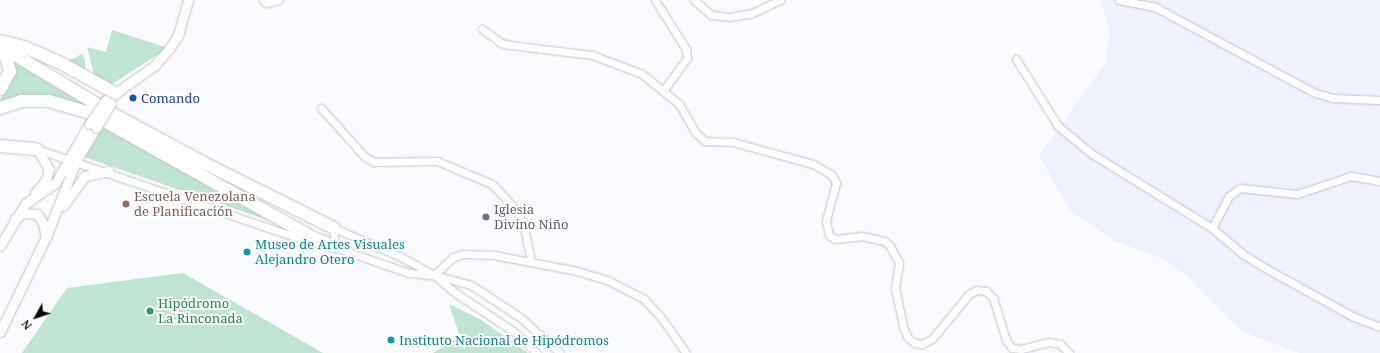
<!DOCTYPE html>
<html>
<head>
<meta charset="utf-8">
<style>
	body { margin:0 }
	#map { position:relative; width:1380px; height:353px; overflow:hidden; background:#fafbff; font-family:"Noto Serif",serif }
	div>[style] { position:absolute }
	.built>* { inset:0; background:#eff2fe }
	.green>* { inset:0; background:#bfe4d2 }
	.roads { filter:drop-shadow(0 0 1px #c5c6ca) drop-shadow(0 0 1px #c5c6ca) }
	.street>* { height:7px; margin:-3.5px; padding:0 3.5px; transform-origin:3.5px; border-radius:3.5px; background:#fff }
	.secondary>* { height:9px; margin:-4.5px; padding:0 4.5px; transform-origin:4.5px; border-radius:4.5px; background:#fff }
	.highway>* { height:12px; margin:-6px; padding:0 6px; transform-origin:6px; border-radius:6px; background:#fff }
	.bridges { filter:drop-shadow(0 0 1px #c5c6ca) drop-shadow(0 0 1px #c5c6ca) }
	.secondary-bridge>* { height:9px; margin:-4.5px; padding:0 4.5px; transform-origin:4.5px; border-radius:4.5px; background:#fff }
	.dots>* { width:11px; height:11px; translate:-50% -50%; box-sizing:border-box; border:2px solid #fff; border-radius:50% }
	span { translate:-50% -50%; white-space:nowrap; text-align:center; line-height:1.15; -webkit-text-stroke:4px #fff; paint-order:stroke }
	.transit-label { font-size:13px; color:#164399 }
	.left { translate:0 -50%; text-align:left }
	.education-label { font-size:13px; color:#785e54 }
	.worship-label { font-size:13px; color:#5b616d }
	.culture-label { font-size:13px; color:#0d838f }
	.leisure-label { font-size:13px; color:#27864d }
	.north { position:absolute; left:16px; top:297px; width:40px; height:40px; -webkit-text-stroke:3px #fff; paint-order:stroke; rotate:230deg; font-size:11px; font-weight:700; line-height:16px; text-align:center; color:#0b0b0d }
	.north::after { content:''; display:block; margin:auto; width:14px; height:18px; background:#0b0b0d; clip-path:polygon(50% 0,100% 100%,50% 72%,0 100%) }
</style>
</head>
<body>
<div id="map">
	<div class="built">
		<div style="clip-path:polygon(1101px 0,1380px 0,1380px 353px,1299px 353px,1241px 331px,1186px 275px,1163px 259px,1115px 241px,1070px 210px,1039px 156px,1105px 64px,1110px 31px)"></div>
	</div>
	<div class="green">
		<div style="clip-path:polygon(112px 30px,168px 48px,112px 84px,94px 74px,87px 47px,106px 52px)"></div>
		<div style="clip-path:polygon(7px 53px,94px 108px,51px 96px,0 105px)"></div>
		<div style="clip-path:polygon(82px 54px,85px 60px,85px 71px,66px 62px)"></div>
		<div style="clip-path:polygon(101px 125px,279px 224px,84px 157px)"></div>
		<div style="clip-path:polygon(183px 273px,323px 353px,22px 353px,67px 288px)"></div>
		<div style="clip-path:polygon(449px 304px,480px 319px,528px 353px,433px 353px,460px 337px)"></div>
	</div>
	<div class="roads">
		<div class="street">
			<div style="left:263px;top:0;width:4px;rotate:45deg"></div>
			<div style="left:266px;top:3px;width:13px;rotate:-13deg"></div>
			<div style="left:655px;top:0;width:58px;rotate:57.7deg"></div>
			<div style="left:686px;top:49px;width:9px;rotate:84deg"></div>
			<div style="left:687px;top:58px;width:39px;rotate:126deg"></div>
			<div style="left:694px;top:0;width:23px;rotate:41deg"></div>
			<div style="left:711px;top:15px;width:19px;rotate:6deg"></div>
			<div style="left:730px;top:17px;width:22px;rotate:-10deg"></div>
			<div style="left:752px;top:13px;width:31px;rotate:-25deg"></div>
			<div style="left:1119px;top:0;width:37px;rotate:11deg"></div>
			<div style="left:1155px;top:7px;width:182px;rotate:28.3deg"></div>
			<div style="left:1315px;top:93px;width:18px;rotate:16deg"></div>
			<div style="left:1332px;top:98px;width:48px;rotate:2.4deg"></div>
			<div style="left:482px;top:29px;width:24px;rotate:36deg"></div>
			<div style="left:501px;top:43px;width:9px;rotate:13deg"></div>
			<div style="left:510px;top:45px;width:83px;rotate:7deg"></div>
			<div style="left:592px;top:55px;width:53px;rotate:20.8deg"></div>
			<div style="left:642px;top:74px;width:48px;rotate:39deg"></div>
			<div style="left:679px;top:104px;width:34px;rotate:60deg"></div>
			<div style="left:696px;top:133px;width:12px;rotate:42deg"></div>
			<div style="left:705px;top:141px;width:28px;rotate:2deg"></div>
			<div style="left:733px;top:142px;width:83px;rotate:15.4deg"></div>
			<div style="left:813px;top:164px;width:22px;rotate:30deg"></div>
			<div style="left:832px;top:175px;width:9px;rotate:63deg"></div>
			<div style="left:836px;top:183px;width:39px;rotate:105deg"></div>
			<div style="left:826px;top:221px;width:14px;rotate:78deg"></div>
			<div style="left:829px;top:235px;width:7px;rotate:34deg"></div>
			<div style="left:835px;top:239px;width:27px;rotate:-6deg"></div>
			<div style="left:862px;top:236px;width:23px;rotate:13deg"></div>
			<div style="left:884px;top:241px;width:8px;rotate:40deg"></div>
			<div style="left:890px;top:246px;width:19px;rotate:62deg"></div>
			<div style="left:899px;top:263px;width:25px;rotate:99deg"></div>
			<div style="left:895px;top:288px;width:40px;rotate:78deg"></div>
			<div style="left:903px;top:327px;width:12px;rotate:66deg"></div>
			<div style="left:908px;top:338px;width:9px;rotate:36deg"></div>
			<div style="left:915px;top:343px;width:7px;rotate:8deg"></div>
			<div style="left:922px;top:344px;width:11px;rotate:-27deg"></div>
			<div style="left:932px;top:339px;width:58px;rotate:-50.6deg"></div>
			<div style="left:969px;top:294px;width:9px;rotate:-27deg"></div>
			<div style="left:977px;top:290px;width:9px;rotate:6deg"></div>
			<div style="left:986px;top:291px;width:10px;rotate:45deg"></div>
			<div style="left:993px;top:298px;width:44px;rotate:72.8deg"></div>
			<div style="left:1006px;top:340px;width:10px;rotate:53deg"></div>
			<div style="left:1012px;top:348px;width:9px;rotate:6deg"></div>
			<div style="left:1021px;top:349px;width:29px;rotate:-14deg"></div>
			<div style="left:1049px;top:342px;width:11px;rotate:10deg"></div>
			<div style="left:1060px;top:344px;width:13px;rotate:45deg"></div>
			<div style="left:1016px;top:59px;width:79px;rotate:57.9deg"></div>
			<div style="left:1058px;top:126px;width:44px;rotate:39.5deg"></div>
			<div style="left:1092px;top:154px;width:141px;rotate:31.7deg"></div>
			<div style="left:1212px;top:228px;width:36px;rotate:-62deg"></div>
			<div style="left:1229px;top:196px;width:14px;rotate:-36deg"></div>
			<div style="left:1240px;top:188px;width:57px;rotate:6deg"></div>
			<div style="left:1297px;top:194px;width:57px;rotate:-18.4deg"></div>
			<div style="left:1351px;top:176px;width:29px;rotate:10deg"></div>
			<div style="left:321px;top:108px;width:64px;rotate:48.1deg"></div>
			<div style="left:364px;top:156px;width:12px;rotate:31deg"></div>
			<div style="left:374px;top:162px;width:63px;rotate:-0.9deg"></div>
			<div style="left:437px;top:161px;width:60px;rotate:22.7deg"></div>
			<div style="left:492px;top:184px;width:37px;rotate:47deg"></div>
			<div style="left:517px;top:211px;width:17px;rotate:65deg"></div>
			<div style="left:524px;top:226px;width:37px;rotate:79deg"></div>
			<div style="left:37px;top:149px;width:292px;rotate:18.8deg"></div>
			<div style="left:1212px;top:228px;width:42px;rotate:40.2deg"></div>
			<div style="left:1244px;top:255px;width:27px;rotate:31deg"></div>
			<div style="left:1267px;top:269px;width:99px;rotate:28.9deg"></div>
			<div style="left:1354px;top:317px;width:28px;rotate:21deg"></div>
			<div style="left:331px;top:246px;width:83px;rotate:19.1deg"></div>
			<div style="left:409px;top:273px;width:25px;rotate:5deg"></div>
			<div style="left:434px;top:275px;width:38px;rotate:15deg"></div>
			<div style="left:471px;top:285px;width:60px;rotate:33.4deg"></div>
			<div style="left:521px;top:318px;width:52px;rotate:41.9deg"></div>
			<div style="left:334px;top:246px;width:18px;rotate:-90deg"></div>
			<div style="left:334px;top:228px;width:75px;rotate:23.5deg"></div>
			<div style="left:403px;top:258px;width:35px;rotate:29deg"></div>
			<div style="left:434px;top:275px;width:30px;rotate:40deg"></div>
			<div style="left:457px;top:294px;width:67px;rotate:33.5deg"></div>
			<div style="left:513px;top:331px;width:33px;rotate:43deg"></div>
			<div style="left:434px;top:275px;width:26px;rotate:-43deg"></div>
			<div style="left:453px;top:257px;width:11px;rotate:-15deg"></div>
			<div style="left:464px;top:254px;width:30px;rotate:2deg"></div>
			<div style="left:494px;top:255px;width:85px;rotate:10.9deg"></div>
			<div style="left:577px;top:271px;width:34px;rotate:17deg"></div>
			<div style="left:609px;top:281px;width:39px;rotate:27deg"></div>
			<div style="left:644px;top:299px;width:23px;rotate:47deg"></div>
			<div style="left:660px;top:316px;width:45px;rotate:54.9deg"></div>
		</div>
		<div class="secondary">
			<div style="left:106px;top:100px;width:60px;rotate:-35.5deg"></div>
			<div style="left:155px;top:65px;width:21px;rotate:-49deg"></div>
			<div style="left:169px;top:49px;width:17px;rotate:-57deg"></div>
			<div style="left:178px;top:35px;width:36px;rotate:-74deg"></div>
			<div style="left:35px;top:193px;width:17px;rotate:-50deg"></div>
			<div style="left:46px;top:180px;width:11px;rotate:-75deg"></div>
			<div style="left:49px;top:169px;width:23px;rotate:-121deg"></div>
			<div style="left:63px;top:206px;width:37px;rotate:-54deg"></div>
			<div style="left:85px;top:176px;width:24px;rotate:-12deg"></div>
			<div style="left:15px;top:218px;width:10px;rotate:-29deg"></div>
			<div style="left:24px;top:213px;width:13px;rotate:4deg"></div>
			<div style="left:37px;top:214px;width:11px;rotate:56deg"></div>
			<div style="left:43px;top:223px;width:14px;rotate:78deg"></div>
			<div style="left:0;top:246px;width:49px;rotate:-59.2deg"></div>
			<div style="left:25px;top:204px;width:38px;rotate:-35deg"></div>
			<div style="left:56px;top:182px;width:67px;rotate:-60.4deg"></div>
			<div style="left:0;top:332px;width:106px;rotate:-64.2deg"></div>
			<div style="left:46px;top:237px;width:82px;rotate:-68.5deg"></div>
			<div style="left:76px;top:161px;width:39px;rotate:-59deg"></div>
		</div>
		<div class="highway">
			<div style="left:0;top:41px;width:25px;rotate:14deg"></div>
			<div style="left:24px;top:47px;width:40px;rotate:23.4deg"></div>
			<div style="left:61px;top:63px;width:62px;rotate:29.1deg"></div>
			<div style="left:0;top:46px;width:132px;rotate:31deg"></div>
			<div style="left:113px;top:114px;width:103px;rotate:28.3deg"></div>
			<div style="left:204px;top:163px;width:145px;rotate:26.6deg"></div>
			<div style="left:0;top:50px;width:9px;rotate:49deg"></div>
			<div style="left:6px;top:57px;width:15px;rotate:74deg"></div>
			<div style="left:10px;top:71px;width:21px;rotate:118deg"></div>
			<div style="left:0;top:108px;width:22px;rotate:-18deg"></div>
			<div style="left:21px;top:101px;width:28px"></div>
			<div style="left:49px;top:101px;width:43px;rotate:16.3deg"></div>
			<div style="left:90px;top:113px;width:257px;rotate:29.2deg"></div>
			<div style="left:314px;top:238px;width:22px;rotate:22deg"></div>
			<div style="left:0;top:146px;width:37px;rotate:5deg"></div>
		</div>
	</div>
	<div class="bridges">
		<div class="secondary-bridge">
			<div style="left:89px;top:124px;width:29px;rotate:-55deg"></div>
			<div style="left:96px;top:128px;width:29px;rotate:-59deg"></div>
		</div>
	</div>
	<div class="dots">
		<div style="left:133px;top:98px;background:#1a4fb4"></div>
		<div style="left:126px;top:204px;background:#8d6e63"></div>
		<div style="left:486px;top:217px;background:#6b7280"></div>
		<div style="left:247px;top:252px;background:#0f9aa8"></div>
		<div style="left:150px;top:311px;background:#2e9e5b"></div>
		<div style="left:391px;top:340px;background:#0f9aa8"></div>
	</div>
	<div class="transit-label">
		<span class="left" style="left:141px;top:98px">Comando</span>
	</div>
	<div class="education-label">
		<span class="left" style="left:134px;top:204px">Escuela Venezolana<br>de Planificación</span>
	</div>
	<div class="worship-label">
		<span class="left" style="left:494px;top:217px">Iglesia<br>Divino Niño</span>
	</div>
	<div class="culture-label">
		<span class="left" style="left:255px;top:252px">Museo de Artes Visuales<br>Alejandro Otero</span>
		<span class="left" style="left:399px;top:340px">Instituto Nacional de Hipódromos</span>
	</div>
	<div class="leisure-label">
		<span class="left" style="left:158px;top:311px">Hipódromo<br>La Rinconada</span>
	</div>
	<div class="north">N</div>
</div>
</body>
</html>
